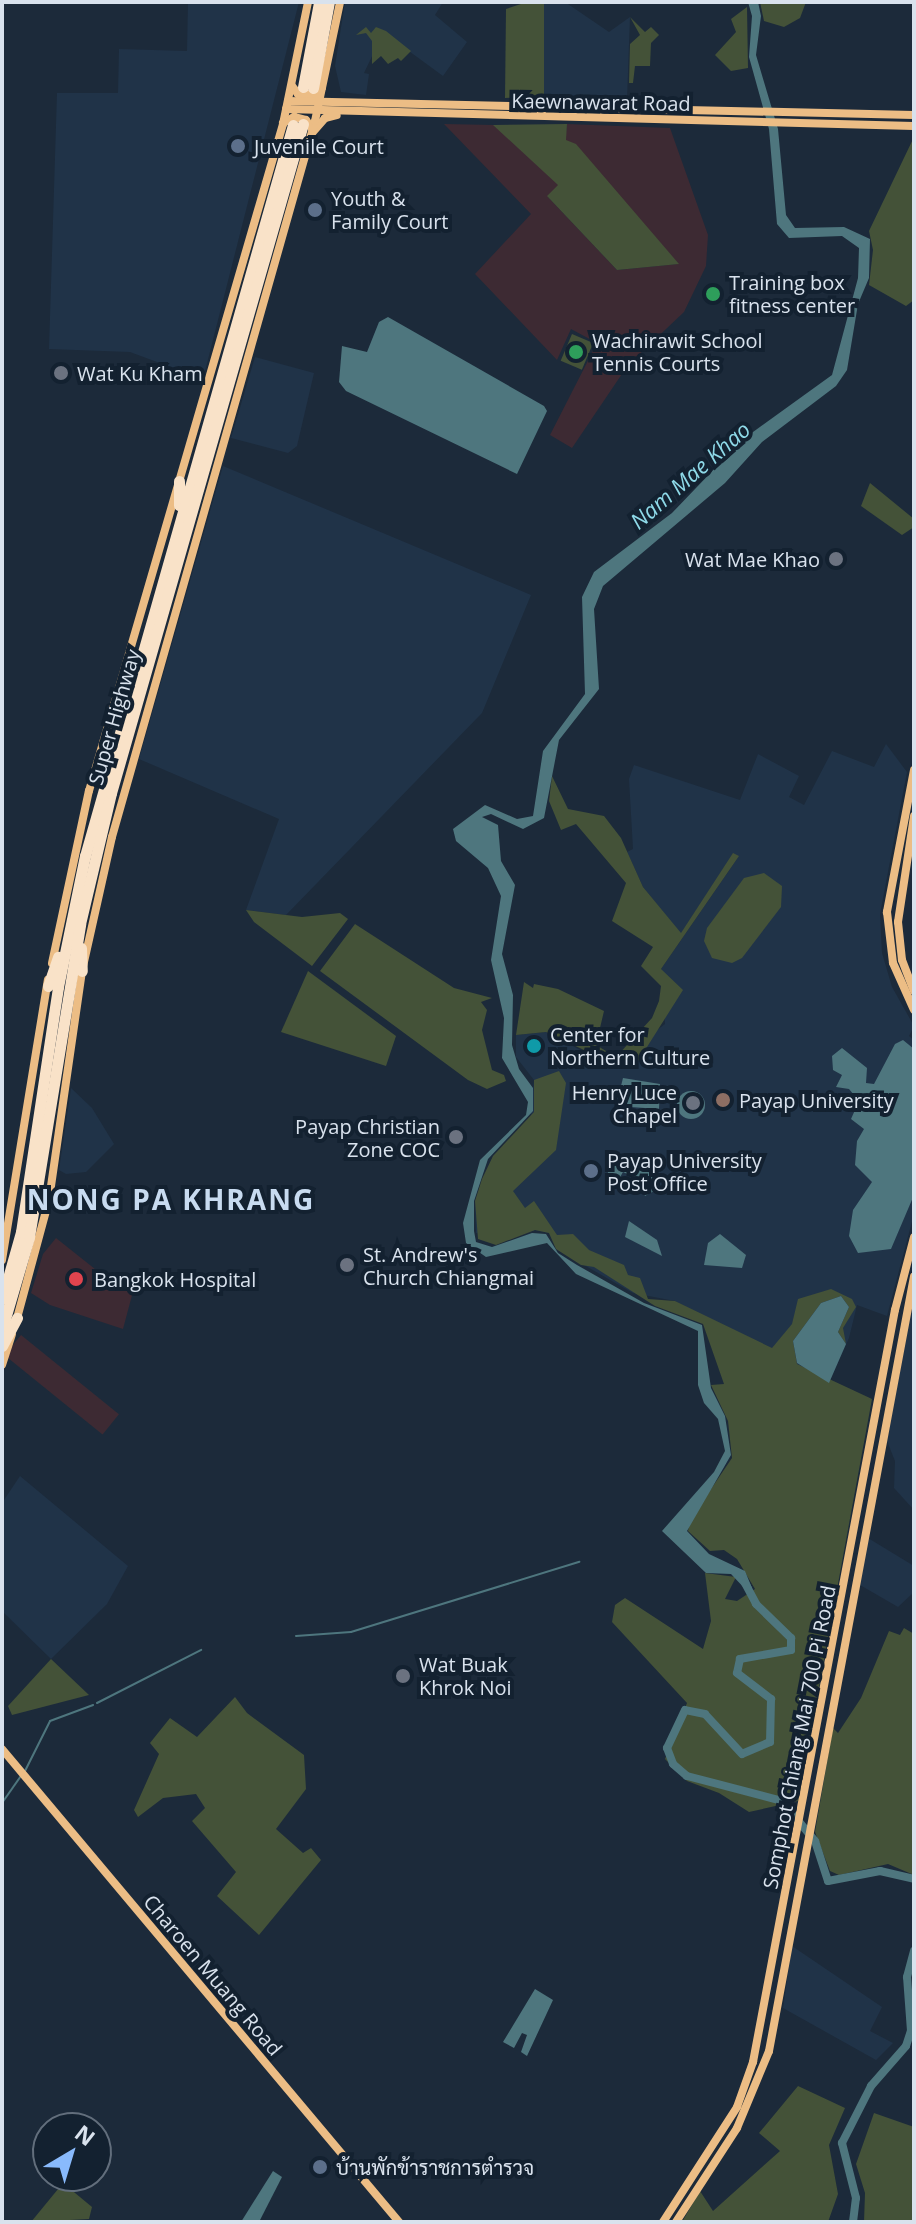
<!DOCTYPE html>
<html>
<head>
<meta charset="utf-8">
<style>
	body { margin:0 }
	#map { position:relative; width:916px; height:2224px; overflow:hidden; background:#1c2a3a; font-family:"Open Sans",Sarabun,sans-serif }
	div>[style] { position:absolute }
	.built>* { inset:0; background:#203348 }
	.industrial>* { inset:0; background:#3d2a33; transform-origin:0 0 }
	.green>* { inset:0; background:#445238; transform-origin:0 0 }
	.water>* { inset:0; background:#4e767e }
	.round { border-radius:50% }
	.stream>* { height:2px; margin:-1px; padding:0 1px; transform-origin:1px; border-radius:1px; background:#4e767e }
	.river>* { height:8px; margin:-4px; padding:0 4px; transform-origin:4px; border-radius:4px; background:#4e767e }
	.major>* { height:8px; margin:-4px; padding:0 4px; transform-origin:4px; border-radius:4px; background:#ecbd85 }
	.highway>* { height:11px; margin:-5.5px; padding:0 5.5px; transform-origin:5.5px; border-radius:5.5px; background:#f9e2c8 }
	.dots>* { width:22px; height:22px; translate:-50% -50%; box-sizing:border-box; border:4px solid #132130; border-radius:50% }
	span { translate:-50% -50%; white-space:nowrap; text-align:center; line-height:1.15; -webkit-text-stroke:8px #132130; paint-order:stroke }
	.street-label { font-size:20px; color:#d9e2ed }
	.poi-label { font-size:20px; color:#d9e2ed }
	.left { translate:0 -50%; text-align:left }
	.right { translate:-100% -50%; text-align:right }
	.water-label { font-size:22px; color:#8ed9e8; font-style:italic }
	.district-label { font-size:28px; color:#c8dbf0; font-weight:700; letter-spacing:2px }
	.frame { position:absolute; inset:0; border:4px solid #d9e2ed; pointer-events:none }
	.north { position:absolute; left:32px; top:2112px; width:80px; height:80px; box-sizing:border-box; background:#132130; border:2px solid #626e7c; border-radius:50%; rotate:38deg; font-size:22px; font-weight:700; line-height:32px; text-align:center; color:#d9e2ed }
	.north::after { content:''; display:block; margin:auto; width:28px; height:36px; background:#89bafc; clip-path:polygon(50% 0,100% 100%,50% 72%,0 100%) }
</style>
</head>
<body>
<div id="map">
	<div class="built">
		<div style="clip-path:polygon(188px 2px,299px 2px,203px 379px,130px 352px,49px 349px,57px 93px,118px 93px,119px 49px,187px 51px)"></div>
		<div style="clip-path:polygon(345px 2px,443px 2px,435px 15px,467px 42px,443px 76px,376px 27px,375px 50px,364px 73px,369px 74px,366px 95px,341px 92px,335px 66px)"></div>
		<div style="clip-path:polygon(544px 2px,565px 2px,609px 32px,630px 17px,627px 100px,544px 97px)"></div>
		<div style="clip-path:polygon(255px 357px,314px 373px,297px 446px,288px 453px,231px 438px)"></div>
		<div style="clip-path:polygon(223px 466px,531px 595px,482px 713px,286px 915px,246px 910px,279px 819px,139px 759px)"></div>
		<div style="clip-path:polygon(886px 744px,907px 772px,880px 914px,882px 953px,892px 987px,914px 1026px,909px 1036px,914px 1040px,914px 1214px,887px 1316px,857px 1305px,849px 1338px,829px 1383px,675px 1301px,633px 1293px,556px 1249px,549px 1233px,535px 1230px,506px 1240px,476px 1233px,475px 1201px,493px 1156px,520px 1133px,531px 1115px,534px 1080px,516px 1057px,516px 1035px,546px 1032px,611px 1066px,665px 1024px,661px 969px,739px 856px,681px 934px,643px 887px,627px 852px,633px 849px,629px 779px,634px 765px,740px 800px,758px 754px,799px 776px,789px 797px,804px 805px,832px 751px,874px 767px)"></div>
		<div style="clip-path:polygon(71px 1088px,92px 1108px,114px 1144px,86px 1172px,66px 1174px,59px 1170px)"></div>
		<div style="clip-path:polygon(914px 1296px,914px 1510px,894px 1488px,895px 1461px,887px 1441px)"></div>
		<div style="clip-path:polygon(20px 1476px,128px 1566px,107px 1604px,51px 1659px,2px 1611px,2px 1503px)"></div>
		<div style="clip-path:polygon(868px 1538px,914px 1566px,914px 1592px,898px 1607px,860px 1585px)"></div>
		<div style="clip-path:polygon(792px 1946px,882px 2007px,870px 2031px,893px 2043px,876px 2060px,783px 2008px)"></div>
	</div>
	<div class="industrial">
		<div style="clip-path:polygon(444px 124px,494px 125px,559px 185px,548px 197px,617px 270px,678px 264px,565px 140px,567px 124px,670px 128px,708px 235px,706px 266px,684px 312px,628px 365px,572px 448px,550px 435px,597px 343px,571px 329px,557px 360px,475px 274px,531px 214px)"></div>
		<div style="clip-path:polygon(56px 1238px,100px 1273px,135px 1284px,123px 1329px,50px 1305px,31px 1293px,43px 1254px)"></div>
		<div style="left:21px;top:1335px;width:126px;height:26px;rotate:39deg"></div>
	</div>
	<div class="green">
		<div style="clip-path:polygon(527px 2px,544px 2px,544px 97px,505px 98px,506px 9px)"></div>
		<div style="clip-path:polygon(760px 2px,806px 2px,800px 18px,784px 27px,764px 21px)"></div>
		<div style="clip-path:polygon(747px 7px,748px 68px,731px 71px,715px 55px,736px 32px,731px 19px)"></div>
		<div style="clip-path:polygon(630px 17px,645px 32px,651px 27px,659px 35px,651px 43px,650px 66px,635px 66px,633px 83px,629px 83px,630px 44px,640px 35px)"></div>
		<div style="clip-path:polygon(366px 27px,371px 33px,376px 27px,386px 31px,411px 51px,401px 61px,398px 58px,388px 64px,381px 56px,372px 64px,372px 41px,366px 33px,356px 35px)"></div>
		<div style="clip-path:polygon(567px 124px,566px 140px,576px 144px,679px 264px,617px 270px,547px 196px,558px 185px,493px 125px)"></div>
		<div style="clip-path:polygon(914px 137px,914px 300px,906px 306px,869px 285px,873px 250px,869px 231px)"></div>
		<div style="left:572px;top:334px;width:23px;height:29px;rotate:23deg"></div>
		<div style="clip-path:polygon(870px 483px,914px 519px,914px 527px,902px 535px,861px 506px)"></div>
		<div style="clip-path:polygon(552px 776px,568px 809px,604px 816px,621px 838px,643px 887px,681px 933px,733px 853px,739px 856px,661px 969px,683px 990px,635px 1066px,624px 1069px,546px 1032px,516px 1035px,524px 982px,533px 988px,534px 984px,558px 989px,604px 1011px,596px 1045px,616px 1057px,652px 1018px,659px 1001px,661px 986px,641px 966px,653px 947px,612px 921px,626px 883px,576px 824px,561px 830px,549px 801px)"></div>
		<div style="clip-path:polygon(764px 873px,782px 886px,781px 907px,742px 958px,732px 963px,712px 958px,704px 941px,707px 928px,744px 878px)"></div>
		<div style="clip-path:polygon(246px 910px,302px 917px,340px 913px,348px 919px,312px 966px,254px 922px)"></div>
		<div style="clip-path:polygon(355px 924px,454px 988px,492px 998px,481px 1002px,487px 1010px,482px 1030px,492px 1070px,504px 1075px,506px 1081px,487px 1089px,468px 1080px,320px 971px)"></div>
		<div style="clip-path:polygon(308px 971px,396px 1036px,386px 1066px,281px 1032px)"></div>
		<div style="clip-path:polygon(559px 1071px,566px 1083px,556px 1150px,513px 1191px,525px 1208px,534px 1201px,557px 1235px,573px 1234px,589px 1250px,624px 1265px,628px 1275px,640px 1278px,648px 1299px,675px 1301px,772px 1348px,792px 1324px,798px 1299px,831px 1289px,852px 1299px,856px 1307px,843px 1328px,846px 1344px,838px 1332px,849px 1307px,841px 1296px,821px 1303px,793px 1341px,797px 1364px,872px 1399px,798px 1801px,749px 1812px,719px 1793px,687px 1781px,665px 1759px,687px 1703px,612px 1622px,615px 1605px,625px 1598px,703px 1649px,711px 1621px,705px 1573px,736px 1577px,725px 1599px,737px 1601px,755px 1589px,737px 1559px,724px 1550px,710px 1551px,688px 1531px,690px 1520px,732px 1458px,728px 1421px,711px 1385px,724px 1384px,703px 1324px,655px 1306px,594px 1267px,581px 1265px,556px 1249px,549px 1233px,535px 1230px,496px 1245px,478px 1239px,475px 1201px,482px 1179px,493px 1156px,534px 1112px,534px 1080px)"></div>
		<div style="clip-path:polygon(904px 1628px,914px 1634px,914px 1875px,888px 1864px,839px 1875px,830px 1871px,815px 1832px,833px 1728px,838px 1733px,861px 1698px,889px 1631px,900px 1635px)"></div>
		<div style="clip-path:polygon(51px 1659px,89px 1695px,12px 1715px,8px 1706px)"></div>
		<div style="clip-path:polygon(235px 1697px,247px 1713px,304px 1755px,306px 1789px,276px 1829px,303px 1853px,311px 1848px,321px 1860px,259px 1935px,217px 1896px,236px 1872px,192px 1821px,205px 1808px,196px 1794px,163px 1798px,138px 1817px,134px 1810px,159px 1754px,150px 1743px,170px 1718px,197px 1737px)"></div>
		<div style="clip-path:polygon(798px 2086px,845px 2108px,829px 2145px,838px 2194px,828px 2222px,682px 2222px,700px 2191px,713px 2211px,780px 2151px,759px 2133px)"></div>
		<div style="clip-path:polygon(874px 2113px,914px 2127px,914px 2222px,864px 2222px,865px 2193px,856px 2164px)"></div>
		<div style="clip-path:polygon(63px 2183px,92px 2207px,89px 2219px,31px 2222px)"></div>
	</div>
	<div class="water">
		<div style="clip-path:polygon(748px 2px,758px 2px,761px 16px,756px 55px,778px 129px,786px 215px,795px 228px,844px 227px,870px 239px,869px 278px,858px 304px,847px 370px,836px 386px,762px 442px,725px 483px,603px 586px,594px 609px,599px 689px,559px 740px,544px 818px,523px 829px,491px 814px,482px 817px,498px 825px,501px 861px,515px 885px,502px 954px,513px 995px,512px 1045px,519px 1069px,533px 1088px,533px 1111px,488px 1159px,474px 1201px,474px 1231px,476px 1242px,492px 1247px,532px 1233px,546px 1234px,558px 1253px,577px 1265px,644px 1303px,702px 1325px,711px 1388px,725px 1416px,731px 1455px,687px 1531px,709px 1554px,745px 1571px,752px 1588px,747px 1591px,731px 1574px,706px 1573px,662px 1531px,714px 1472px,725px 1451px,718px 1419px,704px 1403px,698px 1385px,698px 1331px,576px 1274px,547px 1243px,486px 1257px,466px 1243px,463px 1223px,480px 1160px,526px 1115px,528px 1102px,502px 1058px,504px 1018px,491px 960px,501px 896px,488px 868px,456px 841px,453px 829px,485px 805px,517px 819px,533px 816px,543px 751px,585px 694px,582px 597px,594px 572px,672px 513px,742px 440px,832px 375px,858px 278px,859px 248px,842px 236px,789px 238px,777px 224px,769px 129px,749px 57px,752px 16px)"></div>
		<div style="clip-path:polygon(388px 317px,544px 406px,547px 411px,517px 474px,346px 391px,339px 382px,342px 346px,367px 352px,379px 322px)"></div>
		<div style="clip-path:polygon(903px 1040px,914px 1049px,914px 1195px,891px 1249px,858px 1253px,849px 1236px,853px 1210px,872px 1182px,855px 1165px,857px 1141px,864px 1129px,851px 1119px,859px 1101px,849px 1089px,836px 1087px,842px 1075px,833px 1070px,832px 1056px,842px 1048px,867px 1068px,866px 1083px,874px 1084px,895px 1044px)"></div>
		<div style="clip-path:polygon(623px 1078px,660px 1084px,659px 1109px,616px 1106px)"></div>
		<div class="round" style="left:677px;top:1091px;width:28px;height:28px"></div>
		<div style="clip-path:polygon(610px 1160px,651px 1169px,658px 1180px,656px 1190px,645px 1196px,638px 1179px,623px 1172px,611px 1193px,605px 1190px)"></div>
		<div style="clip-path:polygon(629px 1221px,657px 1240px,662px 1256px,625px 1237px)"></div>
		<div style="clip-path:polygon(720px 1234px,746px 1255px,742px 1268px,704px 1265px,708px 1243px)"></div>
		<div style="clip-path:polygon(841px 1296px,849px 1307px,838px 1332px,846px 1344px,829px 1383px,797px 1363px,793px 1341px,821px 1303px)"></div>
		<div style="clip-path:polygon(535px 1989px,553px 2000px,527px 2056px,521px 2052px,527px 2035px,522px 2033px,514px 2048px,503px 2042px)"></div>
		<div style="clip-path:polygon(273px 2171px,282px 2177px,259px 2222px,241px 2222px)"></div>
	</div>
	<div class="stream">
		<div style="left:296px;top:1636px;width:55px;rotate:-4.2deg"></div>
		<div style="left:351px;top:1632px;width:239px;rotate:-17.1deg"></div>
		<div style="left:97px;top:1703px;width:117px;rotate:-27deg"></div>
		<div style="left:25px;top:1771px;width:56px;rotate:-63.4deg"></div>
		<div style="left:50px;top:1721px;width:46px;rotate:-20.4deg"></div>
		<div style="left:2px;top:1803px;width:32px;rotate:-55deg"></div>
	</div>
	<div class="river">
		<div style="left:745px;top:1583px;width:24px;rotate:62deg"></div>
		<div style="left:756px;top:1604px;width:49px;rotate:44.2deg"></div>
		<div style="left:791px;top:1638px;width:12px;rotate:90deg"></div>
		<div style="left:791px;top:1650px;width:52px;rotate:170deg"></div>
		<div style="left:740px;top:1659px;width:14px;rotate:102deg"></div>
		<div style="left:737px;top:1673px;width:43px;rotate:37.4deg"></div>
		<div style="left:771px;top:1699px;width:43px;rotate:91.3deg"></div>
		<div style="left:770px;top:1742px;width:30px;rotate:157deg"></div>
		<div style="left:742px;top:1754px;width:54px;rotate:-132.8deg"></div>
		<div style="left:705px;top:1714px;width:20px;rotate:-169deg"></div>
		<div style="left:685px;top:1710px;width:42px;rotate:115.3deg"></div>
		<div style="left:667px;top:1748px;width:17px;rotate:69deg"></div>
		<div style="left:673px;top:1764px;width:18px;rotate:41deg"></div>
		<div style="left:687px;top:1776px;width:98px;rotate:14.7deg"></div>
		<div style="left:782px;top:1801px;width:52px;rotate:50.5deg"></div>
		<div style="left:815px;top:1841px;width:42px;rotate:72deg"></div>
		<div style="left:828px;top:1881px;width:53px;rotate:-10.9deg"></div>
		<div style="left:880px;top:1871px;width:35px;rotate:13deg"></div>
		<div style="left:853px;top:2222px;width:24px;rotate:-83deg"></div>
		<div style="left:856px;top:2198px;width:57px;rotate:-104.3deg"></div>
		<div style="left:842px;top:2143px;width:64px;rotate:-63deg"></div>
		<div style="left:871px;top:2086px;width:53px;rotate:-48.8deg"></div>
		<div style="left:906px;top:2046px;width:16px;rotate:-72deg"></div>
		<div style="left:911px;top:2031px;width:54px;rotate:-94.2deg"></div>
		<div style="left:907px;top:1977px;width:27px;rotate:-75deg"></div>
	</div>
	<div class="major">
		<div style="left:292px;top:86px;width:10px;rotate:53deg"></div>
		<div style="left:298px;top:94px;width:17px"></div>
		<div style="left:315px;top:94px;width:9px;rotate:-41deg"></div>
		<div style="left:288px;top:101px;width:626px;rotate:1.28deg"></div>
		<div style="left:286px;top:109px;width:628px;rotate:1.55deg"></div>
		<div style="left:283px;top:123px;width:13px;rotate:-29deg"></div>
		<div style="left:294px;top:117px;width:12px;rotate:14deg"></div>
		<div style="left:306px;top:120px;width:11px;rotate:56deg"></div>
		<div style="left:313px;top:132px;width:18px;rotate:-49deg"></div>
		<div style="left:325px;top:118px;width:12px;rotate:-14deg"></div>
		<div style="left:914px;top:770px;width:145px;rotate:100.8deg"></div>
		<div style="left:887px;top:912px;width:51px;rotate:83.3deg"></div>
		<div style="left:893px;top:963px;width:51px;rotate:65.9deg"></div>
		<div style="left:914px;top:816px;width:107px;rotate:98.6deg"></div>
		<div style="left:898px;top:922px;width:38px;rotate:84deg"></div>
		<div style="left:902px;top:960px;width:33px;rotate:69deg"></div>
		<div style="left:52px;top:963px;width:176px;rotate:-77.9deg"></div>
		<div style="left:89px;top:791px;width:695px;rotate:-73.78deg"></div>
		<div style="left:283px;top:124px;width:125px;rotate:-78.4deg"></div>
		<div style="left:2px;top:1260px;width:284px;rotate:-80.7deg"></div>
		<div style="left:16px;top:1322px;width:126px;rotate:-74.9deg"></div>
		<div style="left:49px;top:1200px;width:231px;rotate:-81.8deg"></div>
		<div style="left:82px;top:971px;width:137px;rotate:-77.4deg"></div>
		<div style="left:112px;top:837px;width:744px;rotate:-74.17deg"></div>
		<div style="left:315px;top:121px;width:122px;rotate:-78.1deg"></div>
		<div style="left:2px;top:1365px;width:32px;rotate:-72deg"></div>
		<div style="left:2px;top:1749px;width:618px;rotate:49.99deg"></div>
		<div style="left:663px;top:2222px;width:137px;rotate:-57.2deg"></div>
		<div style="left:737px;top:2107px;width:48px;rotate:-70.4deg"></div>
		<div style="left:753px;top:2062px;width:765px;rotate:-79.31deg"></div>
		<div style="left:895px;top:1310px;width:75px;rotate:-75.4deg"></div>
		<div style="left:676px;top:2222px;width:112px;rotate:-57deg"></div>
		<div style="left:737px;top:2128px;width:83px;rotate:-67.4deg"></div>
		<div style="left:769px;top:2051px;width:788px;rotate:-79.4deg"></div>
	</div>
	<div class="highway">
		<div style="left:303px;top:87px;width:86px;rotate:-79.3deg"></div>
		<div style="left:313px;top:88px;width:87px;rotate:-79.5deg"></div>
		<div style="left:179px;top:505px;width:24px;rotate:-90deg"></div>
		<div style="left:81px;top:948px;width:23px;rotate:88deg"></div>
		<div style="left:48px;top:986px;width:31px;rotate:-71deg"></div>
		<div style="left:2px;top:1299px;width:70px;rotate:-74.2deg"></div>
		<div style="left:21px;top:1232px;width:248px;rotate:-81.4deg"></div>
		<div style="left:58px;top:987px;width:134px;rotate:-78.4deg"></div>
		<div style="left:85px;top:856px;width:760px;rotate:-74.12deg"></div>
		<div style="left:2px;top:1329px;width:96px;rotate:-73.6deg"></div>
		<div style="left:29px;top:1237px;width:317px;rotate:-80.7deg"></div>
		<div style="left:80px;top:924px;width:135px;rotate:-76.7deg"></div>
		<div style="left:111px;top:793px;width:696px;rotate:-73.99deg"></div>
		<div style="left:2px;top:1346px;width:32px;rotate:-62deg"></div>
	</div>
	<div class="dots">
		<div style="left:238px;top:146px;background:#5c6f8a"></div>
		<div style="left:315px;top:210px;background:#5c6f8a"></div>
		<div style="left:713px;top:294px;background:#2e9e5b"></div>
		<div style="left:576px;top:352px;background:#2e9e5b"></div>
		<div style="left:61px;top:373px;background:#6b7280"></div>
		<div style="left:836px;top:559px;background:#6b7280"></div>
		<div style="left:534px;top:1046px;background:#0f9aa8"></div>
		<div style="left:723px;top:1100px;background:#8d6e63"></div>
		<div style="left:693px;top:1103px;background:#6b7280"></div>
		<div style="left:456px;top:1137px;background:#6b7280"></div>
		<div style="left:591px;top:1171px;background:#5c6f8a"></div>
		<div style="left:347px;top:1265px;background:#6b7280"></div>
		<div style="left:76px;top:1279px;background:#e0444e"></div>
		<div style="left:403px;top:1676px;background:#6b7280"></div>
		<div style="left:320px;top:2167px;background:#5c6f8a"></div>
	</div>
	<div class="street-label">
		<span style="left:601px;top:102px;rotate:1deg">Kaewnawarat Road</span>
		<span style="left:114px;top:717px;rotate:-74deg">Super Highway</span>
		<span style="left:799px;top:1737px;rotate:-79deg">Somphot Chiang Mai 700 Pi Road</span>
		<span style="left:213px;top:1975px;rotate:50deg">Charoen Muang Road</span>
	</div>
	<div class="poi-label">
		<span class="left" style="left:254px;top:146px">Juvenile Court</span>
		<span class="left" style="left:331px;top:210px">Youth &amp;<br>Family Court</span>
		<span class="left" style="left:729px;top:294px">Training box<br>fitness center</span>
		<span class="left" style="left:592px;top:352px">Wachirawit School<br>Tennis Courts</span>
		<span class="left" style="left:77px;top:373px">Wat Ku Kham</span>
		<span class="right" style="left:820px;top:559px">Wat Mae Khao</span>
		<span class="left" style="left:550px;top:1046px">Center for<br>Northern Culture</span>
		<span class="right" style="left:677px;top:1104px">Henry Luce<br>Chapel</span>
		<span class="left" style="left:739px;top:1100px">Payap University</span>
		<span class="right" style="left:440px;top:1138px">Payap Christian<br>Zone COC</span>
		<span class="left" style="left:607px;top:1172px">Payap University<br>Post Office</span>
		<span class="left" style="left:363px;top:1266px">St. Andrew's<br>Church Chiangmai</span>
		<span class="left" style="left:94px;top:1279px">Bangkok Hospital</span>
		<span class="left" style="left:419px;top:1676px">Wat Buak<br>Khrok Noi</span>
		<span class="left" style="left:336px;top:2167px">บ้านพักข้าราชการตำรวจ</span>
	</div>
	<div class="water-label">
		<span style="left:690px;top:475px;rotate:-41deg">Nam Mae Khao</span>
	</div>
	<div class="district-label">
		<span style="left:171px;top:1199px">NONG PA KHRANG</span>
	</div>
	<div class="frame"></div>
	<div class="north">N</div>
</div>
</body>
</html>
